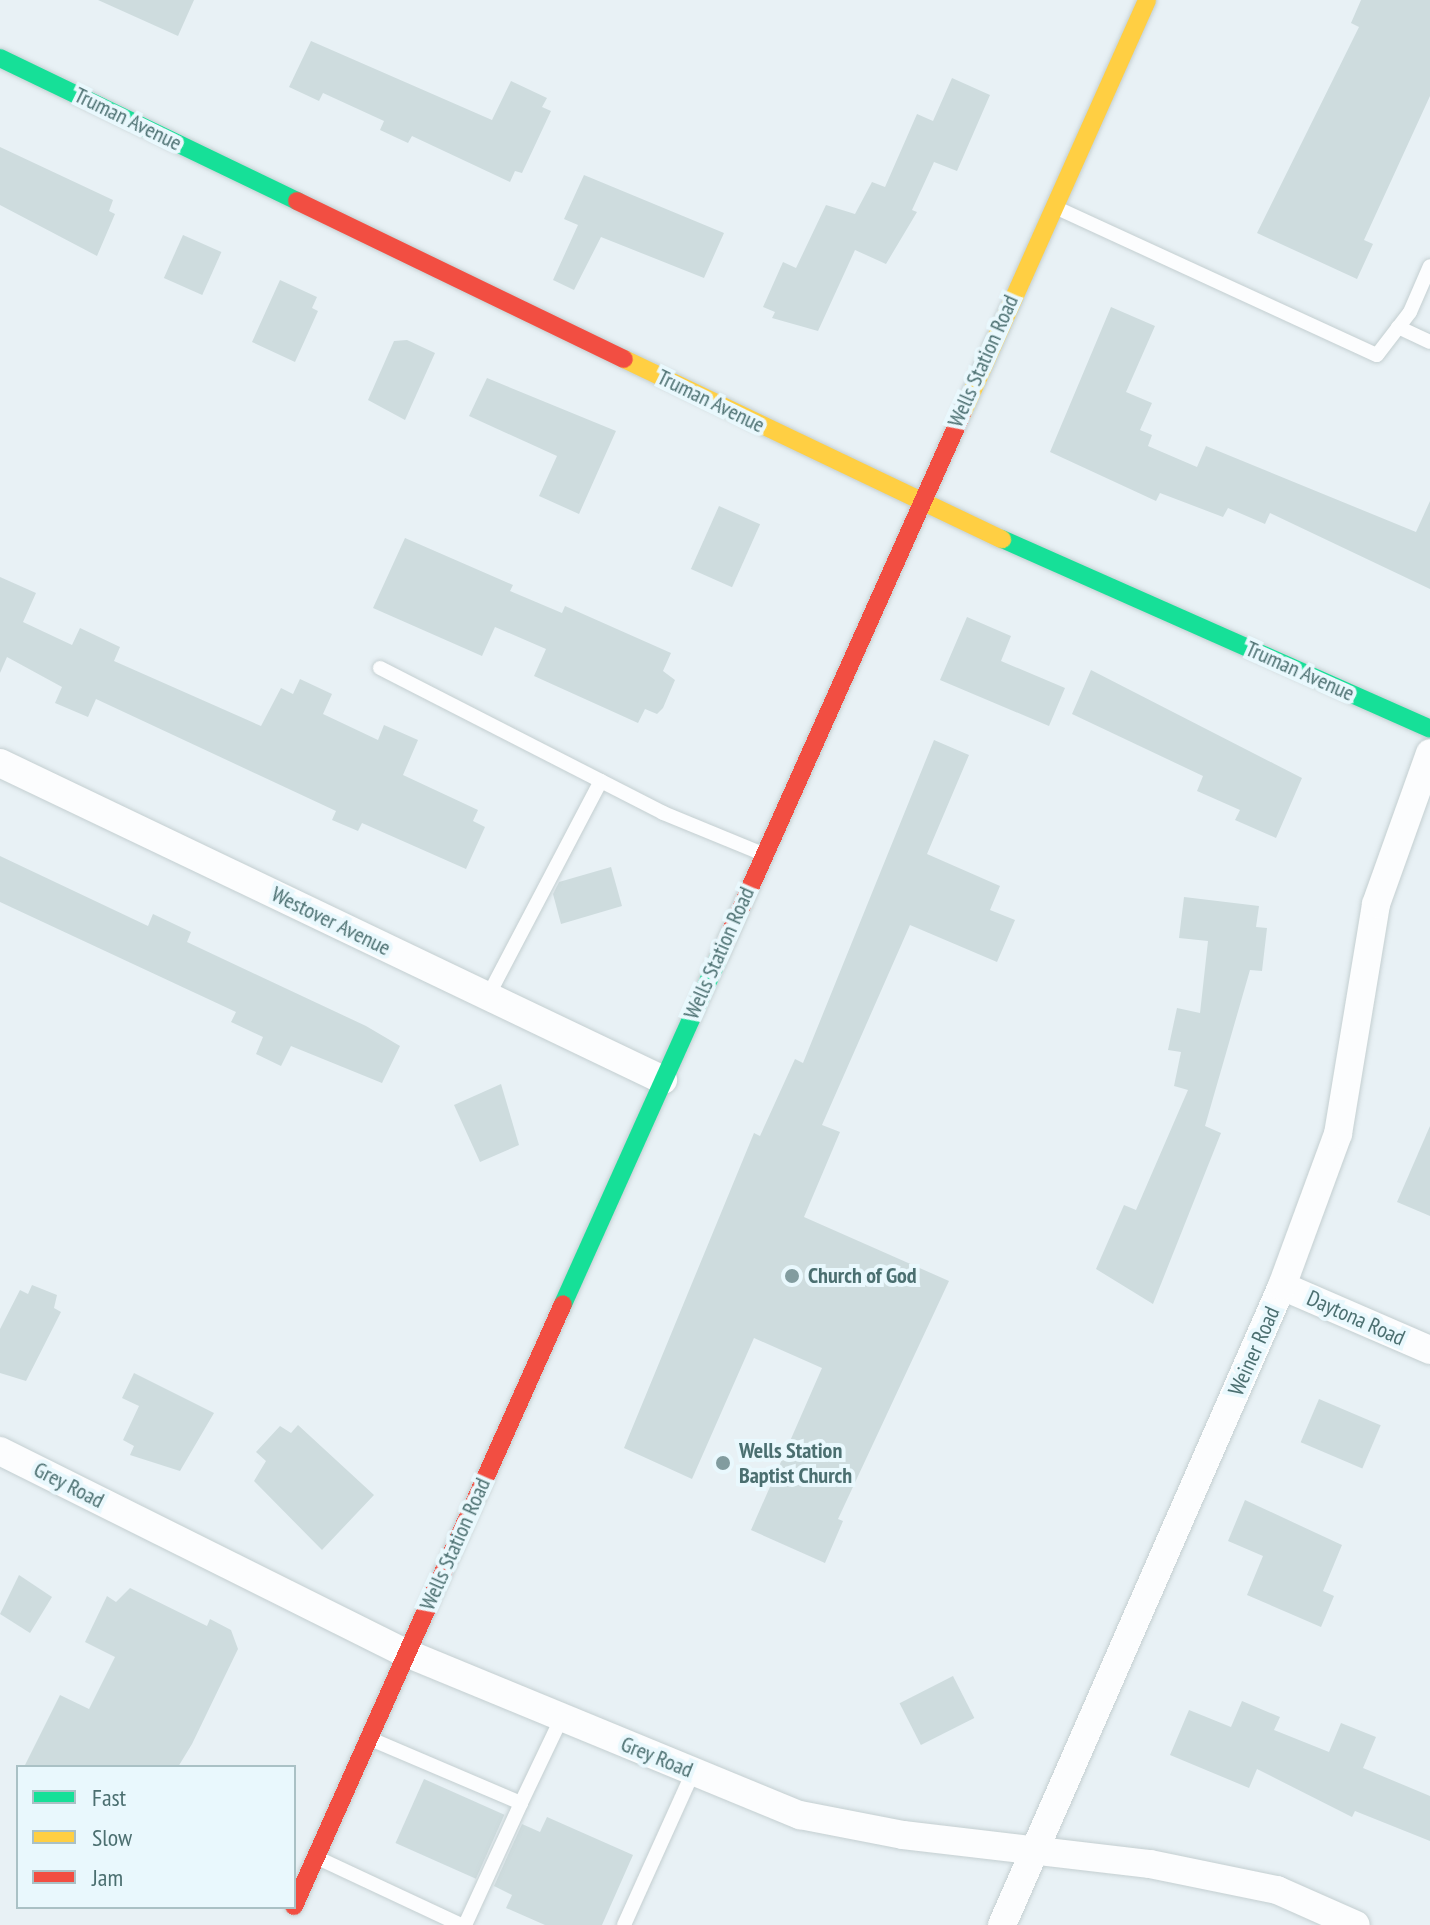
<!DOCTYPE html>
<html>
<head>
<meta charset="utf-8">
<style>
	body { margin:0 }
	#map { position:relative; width:1430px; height:1925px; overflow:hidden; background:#e8f1f5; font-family:"PT Sans Narrow",sans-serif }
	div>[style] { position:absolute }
	.building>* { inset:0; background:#cedcde; transform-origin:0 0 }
	.roads { filter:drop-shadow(0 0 2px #c4cfd1) drop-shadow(0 0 2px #c4cfd1) }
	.lane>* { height:14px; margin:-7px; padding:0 7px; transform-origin:7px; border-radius:7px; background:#fcfdfe }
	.street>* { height:28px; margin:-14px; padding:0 14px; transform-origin:14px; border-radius:14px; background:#fcfdfe }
	.fast>* { height:18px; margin:-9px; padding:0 9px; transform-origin:9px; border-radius:9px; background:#16e098 }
	.slow>* { height:18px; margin:-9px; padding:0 9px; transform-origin:9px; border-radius:9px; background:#ffcf43 }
	.jam>* { height:18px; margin:-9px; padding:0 9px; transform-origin:9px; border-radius:9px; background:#f24e42 }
	.dots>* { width:22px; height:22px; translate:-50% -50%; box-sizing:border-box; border:4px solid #e9f8fd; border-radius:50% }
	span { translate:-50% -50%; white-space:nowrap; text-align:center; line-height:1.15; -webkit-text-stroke:8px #e9f8fd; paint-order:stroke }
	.street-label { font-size:22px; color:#4b6f70 }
	.poi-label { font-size:22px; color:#4b6f70; font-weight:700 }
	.left { translate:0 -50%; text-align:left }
	.legend { position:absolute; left:16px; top:1765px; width:280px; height:144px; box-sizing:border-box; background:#e9f8fd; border:2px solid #aac1c5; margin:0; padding:10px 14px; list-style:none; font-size:24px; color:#4b6f70 }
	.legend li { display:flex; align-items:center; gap:16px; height:40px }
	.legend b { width:40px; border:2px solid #aac1c5 }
</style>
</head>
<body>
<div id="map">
	<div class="building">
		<div style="clip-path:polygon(98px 0,194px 0,178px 36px)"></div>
		<div style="clip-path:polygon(1361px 0,1430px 0,1430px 96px,1364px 240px,1373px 244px,1357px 279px,1257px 233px,1359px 27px,1351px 23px)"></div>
		<div style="clip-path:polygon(311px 41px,492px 120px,511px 81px,547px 98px,542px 107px,551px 111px,522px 173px,515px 171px,510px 182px,412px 136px,408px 143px,380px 130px,384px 121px,323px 93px,319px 101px,289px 87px)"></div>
		<div style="clip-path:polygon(952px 78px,990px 95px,957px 171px,934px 162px,912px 210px,917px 212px,886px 264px,855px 250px,818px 331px,772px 318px,775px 312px,763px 307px,783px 262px,796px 268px,826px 205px,855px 214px,872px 182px,885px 187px,917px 114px,933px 121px)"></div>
		<div style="clip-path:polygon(0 147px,113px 200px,109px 211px,115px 214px,97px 256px,0 205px)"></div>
		<div style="clip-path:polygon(584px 175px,724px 233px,704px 278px,601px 237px,574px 290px,553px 280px,578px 225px,564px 219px)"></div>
		<div style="left:183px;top:235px;width:42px;height:47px;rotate:24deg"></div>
		<div style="clip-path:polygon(280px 280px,317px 297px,312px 308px,318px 311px,295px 362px,252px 342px)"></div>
		<div style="clip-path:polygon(1111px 307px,1155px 326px,1126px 392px,1152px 403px,1140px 430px,1152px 435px,1148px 446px,1197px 467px,1206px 446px,1416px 532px,1430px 501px,1430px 589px,1270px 513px,1265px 524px,1228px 508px,1223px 517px,1160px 493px,1156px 501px,1050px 452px)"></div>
		<div style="clip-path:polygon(407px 340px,435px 353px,405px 420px,368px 400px,394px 341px)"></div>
		<div style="clip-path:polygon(487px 378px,616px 431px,579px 514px,539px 496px,557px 456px,469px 416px)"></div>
		<div style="left:719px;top:506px;width:45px;height:69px;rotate:24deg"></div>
		<div style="clip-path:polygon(405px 538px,513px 585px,510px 591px,562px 613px,565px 606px,671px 653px,663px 671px,675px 680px,663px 708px,657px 714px,645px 709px,638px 723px,534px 676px,546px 649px,495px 627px,482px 656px,373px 608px)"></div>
		<div style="clip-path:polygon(0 577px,36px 593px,23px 622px,72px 645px,80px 628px,120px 647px,114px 661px,261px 726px,281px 688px,293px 694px,300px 679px,332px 694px,323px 714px,378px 740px,384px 725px,418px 740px,403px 775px,478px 810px,473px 821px,485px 827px,466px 869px,362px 823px,358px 831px,332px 820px,336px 811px,96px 699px,88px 717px,55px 703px,62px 687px,7px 657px,0 673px)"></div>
		<div style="clip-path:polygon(967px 617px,1011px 636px,1001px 661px,1065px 688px,1049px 726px,940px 680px)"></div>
		<div style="clip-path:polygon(1091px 670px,1302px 778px,1276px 838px,1235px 820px,1240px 810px,1197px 791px,1203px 776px,1072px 714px)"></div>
		<div style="clip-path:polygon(934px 740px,969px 755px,927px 854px,1000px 886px,990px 910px,1015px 920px,997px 962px,910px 925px,822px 1125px,840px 1132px,804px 1217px,949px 1281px,838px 1519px,843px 1521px,825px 1563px,751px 1530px,822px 1368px,754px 1338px,692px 1479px,624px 1448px,754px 1133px,760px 1136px,795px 1059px,803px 1063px)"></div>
		<div style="clip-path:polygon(0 856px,148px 926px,153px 914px,191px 932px,187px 942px,366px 1026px,400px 1046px,382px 1083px,291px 1046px,281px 1066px,256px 1054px,263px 1037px,231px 1022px,236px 1012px,0 902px)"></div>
		<div style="clip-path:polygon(611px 867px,622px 906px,561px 924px,553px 894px,559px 882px)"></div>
		<div style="clip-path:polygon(1184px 897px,1259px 906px,1256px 927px,1267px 928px,1262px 971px,1250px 970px,1205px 1126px,1221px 1133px,1153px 1304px,1096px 1269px,1124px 1205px,1136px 1210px,1188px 1090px,1174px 1086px,1181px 1052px,1168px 1050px,1177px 1008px,1200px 1013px,1208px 941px,1179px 938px)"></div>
		<div style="clip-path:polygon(501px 1084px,519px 1145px,480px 1162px,454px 1105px)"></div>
		<div style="clip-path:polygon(1430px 1126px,1430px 1216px,1397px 1202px)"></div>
		<div style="clip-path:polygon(32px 1285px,57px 1295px,54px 1308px,61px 1312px,26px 1381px,0 1373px,0 1329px,20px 1290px,28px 1294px)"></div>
		<div style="clip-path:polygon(134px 1373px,214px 1413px,180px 1471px,130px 1455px,134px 1446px,123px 1440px,139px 1406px,122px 1398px)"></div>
		<div style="left:1319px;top:1399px;width:67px;height:47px;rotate:23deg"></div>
		<div style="clip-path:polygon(298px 1425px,374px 1495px,322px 1550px,254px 1481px,266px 1461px,256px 1452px,280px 1426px,291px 1433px)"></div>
		<div style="clip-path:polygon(1245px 1500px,1342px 1545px,1323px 1591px,1334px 1596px,1321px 1627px,1247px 1595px,1263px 1556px,1228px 1541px)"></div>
		<div style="clip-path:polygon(19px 1575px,52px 1597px,30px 1633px,0 1614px)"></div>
		<div style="clip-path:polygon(130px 1588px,207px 1626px,210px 1619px,231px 1630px,238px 1649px,192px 1744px,178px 1767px,24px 1767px,60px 1695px,89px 1709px,115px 1657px,85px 1642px,107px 1596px,116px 1602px)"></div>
		<div style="left:953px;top:1676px;width:47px;height:60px;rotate:63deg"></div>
		<div style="clip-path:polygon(1242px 1701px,1280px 1717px,1274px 1730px,1329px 1752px,1341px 1723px,1376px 1737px,1363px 1768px,1430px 1796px,1430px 1841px,1355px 1811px,1352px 1817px,1257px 1769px,1249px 1788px,1170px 1755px,1189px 1710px,1231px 1727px)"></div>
		<div style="left:424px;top:1779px;width:88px;height:70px;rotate:24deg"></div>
		<div style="clip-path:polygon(547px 1817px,633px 1855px,602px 1925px,545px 1925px,506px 1908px,512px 1895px,494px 1886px,522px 1824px,540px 1832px)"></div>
	</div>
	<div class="roads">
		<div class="lane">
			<div style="left:1057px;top:208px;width:352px;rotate:24.7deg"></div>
			<div style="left:1377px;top:355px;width:54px;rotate:-52.5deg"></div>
			<div style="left:1410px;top:312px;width:50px;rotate:-66.5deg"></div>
			<div style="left:1398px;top:327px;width:35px;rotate:25deg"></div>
			<div style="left:380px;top:668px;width:318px;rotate:27.1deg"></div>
			<div style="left:663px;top:813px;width:108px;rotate:22.3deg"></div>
			<div style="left:488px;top:996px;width:243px;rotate:-62.3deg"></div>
			<div style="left:373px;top:1740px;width:161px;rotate:23.1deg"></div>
			<div style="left:521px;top:1803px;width:95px;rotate:-64.5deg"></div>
			<div style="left:320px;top:1859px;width:156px;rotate:25.1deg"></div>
			<div style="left:465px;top:1925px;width:134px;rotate:-65.3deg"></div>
			<div style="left:624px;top:1925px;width:168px;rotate:-65.7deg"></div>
		</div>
		<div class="street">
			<div style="left:0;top:763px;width:735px;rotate:25.55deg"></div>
			<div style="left:1282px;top:1286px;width:161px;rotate:23.4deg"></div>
			<div style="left:0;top:1451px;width:453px;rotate:26.5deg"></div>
			<div style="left:406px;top:1653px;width:426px;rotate:22.4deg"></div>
			<div style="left:800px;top:1815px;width:105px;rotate:11deg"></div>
			<div style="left:903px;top:1835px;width:249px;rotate:6.7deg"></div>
			<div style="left:1150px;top:1864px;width:130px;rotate:11.6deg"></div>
			<div style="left:1277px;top:1890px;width:86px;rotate:23.9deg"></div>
			<div style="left:1002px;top:1925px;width:698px;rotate:-66.34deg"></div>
			<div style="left:1282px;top:1286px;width:162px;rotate:-69.8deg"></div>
			<div style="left:1338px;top:1134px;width:233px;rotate:-80.6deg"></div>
			<div style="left:1376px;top:904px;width:160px;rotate:-70.3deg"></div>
		</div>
		<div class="fast">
			<div style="left:0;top:58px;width:330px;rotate:25.7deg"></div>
			<div style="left:1002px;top:539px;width:468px;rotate:23.9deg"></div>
			<div style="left:563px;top:1304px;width:383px;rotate:-65.8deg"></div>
		</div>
		<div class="slow">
			<div style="left:624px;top:359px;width:419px;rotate:25.5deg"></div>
			<div style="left:962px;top:414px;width:453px;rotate:-65.9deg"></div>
		</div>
		<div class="jam">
			<div style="left:297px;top:201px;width:363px;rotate:25.8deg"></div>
			<div style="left:720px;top:955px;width:593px;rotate:-65.9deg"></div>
			<div style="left:294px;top:1906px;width:659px;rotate:-65.92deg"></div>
		</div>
	</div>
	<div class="dots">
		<div style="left:792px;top:1276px;background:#829c9f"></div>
		<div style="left:723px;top:1463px;background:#829c9f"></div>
	</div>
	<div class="street-label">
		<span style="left:128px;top:119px;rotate:26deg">Truman Avenue</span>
		<span style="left:983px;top:361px;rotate:-66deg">Wells Station Road</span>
		<span style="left:711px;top:401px;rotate:26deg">Truman Avenue</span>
		<span style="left:1300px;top:671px;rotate:24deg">Truman Avenue</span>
		<span style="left:331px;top:921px;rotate:26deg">Westover Avenue</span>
		<span style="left:719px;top:953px;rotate:-66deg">Wells Station Road</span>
		<span style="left:1356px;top:1318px;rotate:24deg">Daytona Road</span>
		<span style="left:1254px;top:1351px;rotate:-66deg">Weiner Road</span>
		<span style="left:69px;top:1485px;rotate:27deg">Grey Road</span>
		<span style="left:455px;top:1544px;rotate:-66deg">Wells Station Road</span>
		<span style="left:657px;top:1757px;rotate:22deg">Grey Road</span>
	</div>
	<div class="poi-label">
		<span class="left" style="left:808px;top:1276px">Church of God</span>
		<span class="left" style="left:739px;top:1463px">Wells Station<br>Baptist Church</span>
	</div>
	<ul class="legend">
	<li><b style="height:10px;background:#16e098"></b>Fast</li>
	<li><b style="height:10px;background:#ffcf43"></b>Slow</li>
	<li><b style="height:10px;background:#f24e42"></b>Jam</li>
	</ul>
</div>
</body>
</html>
